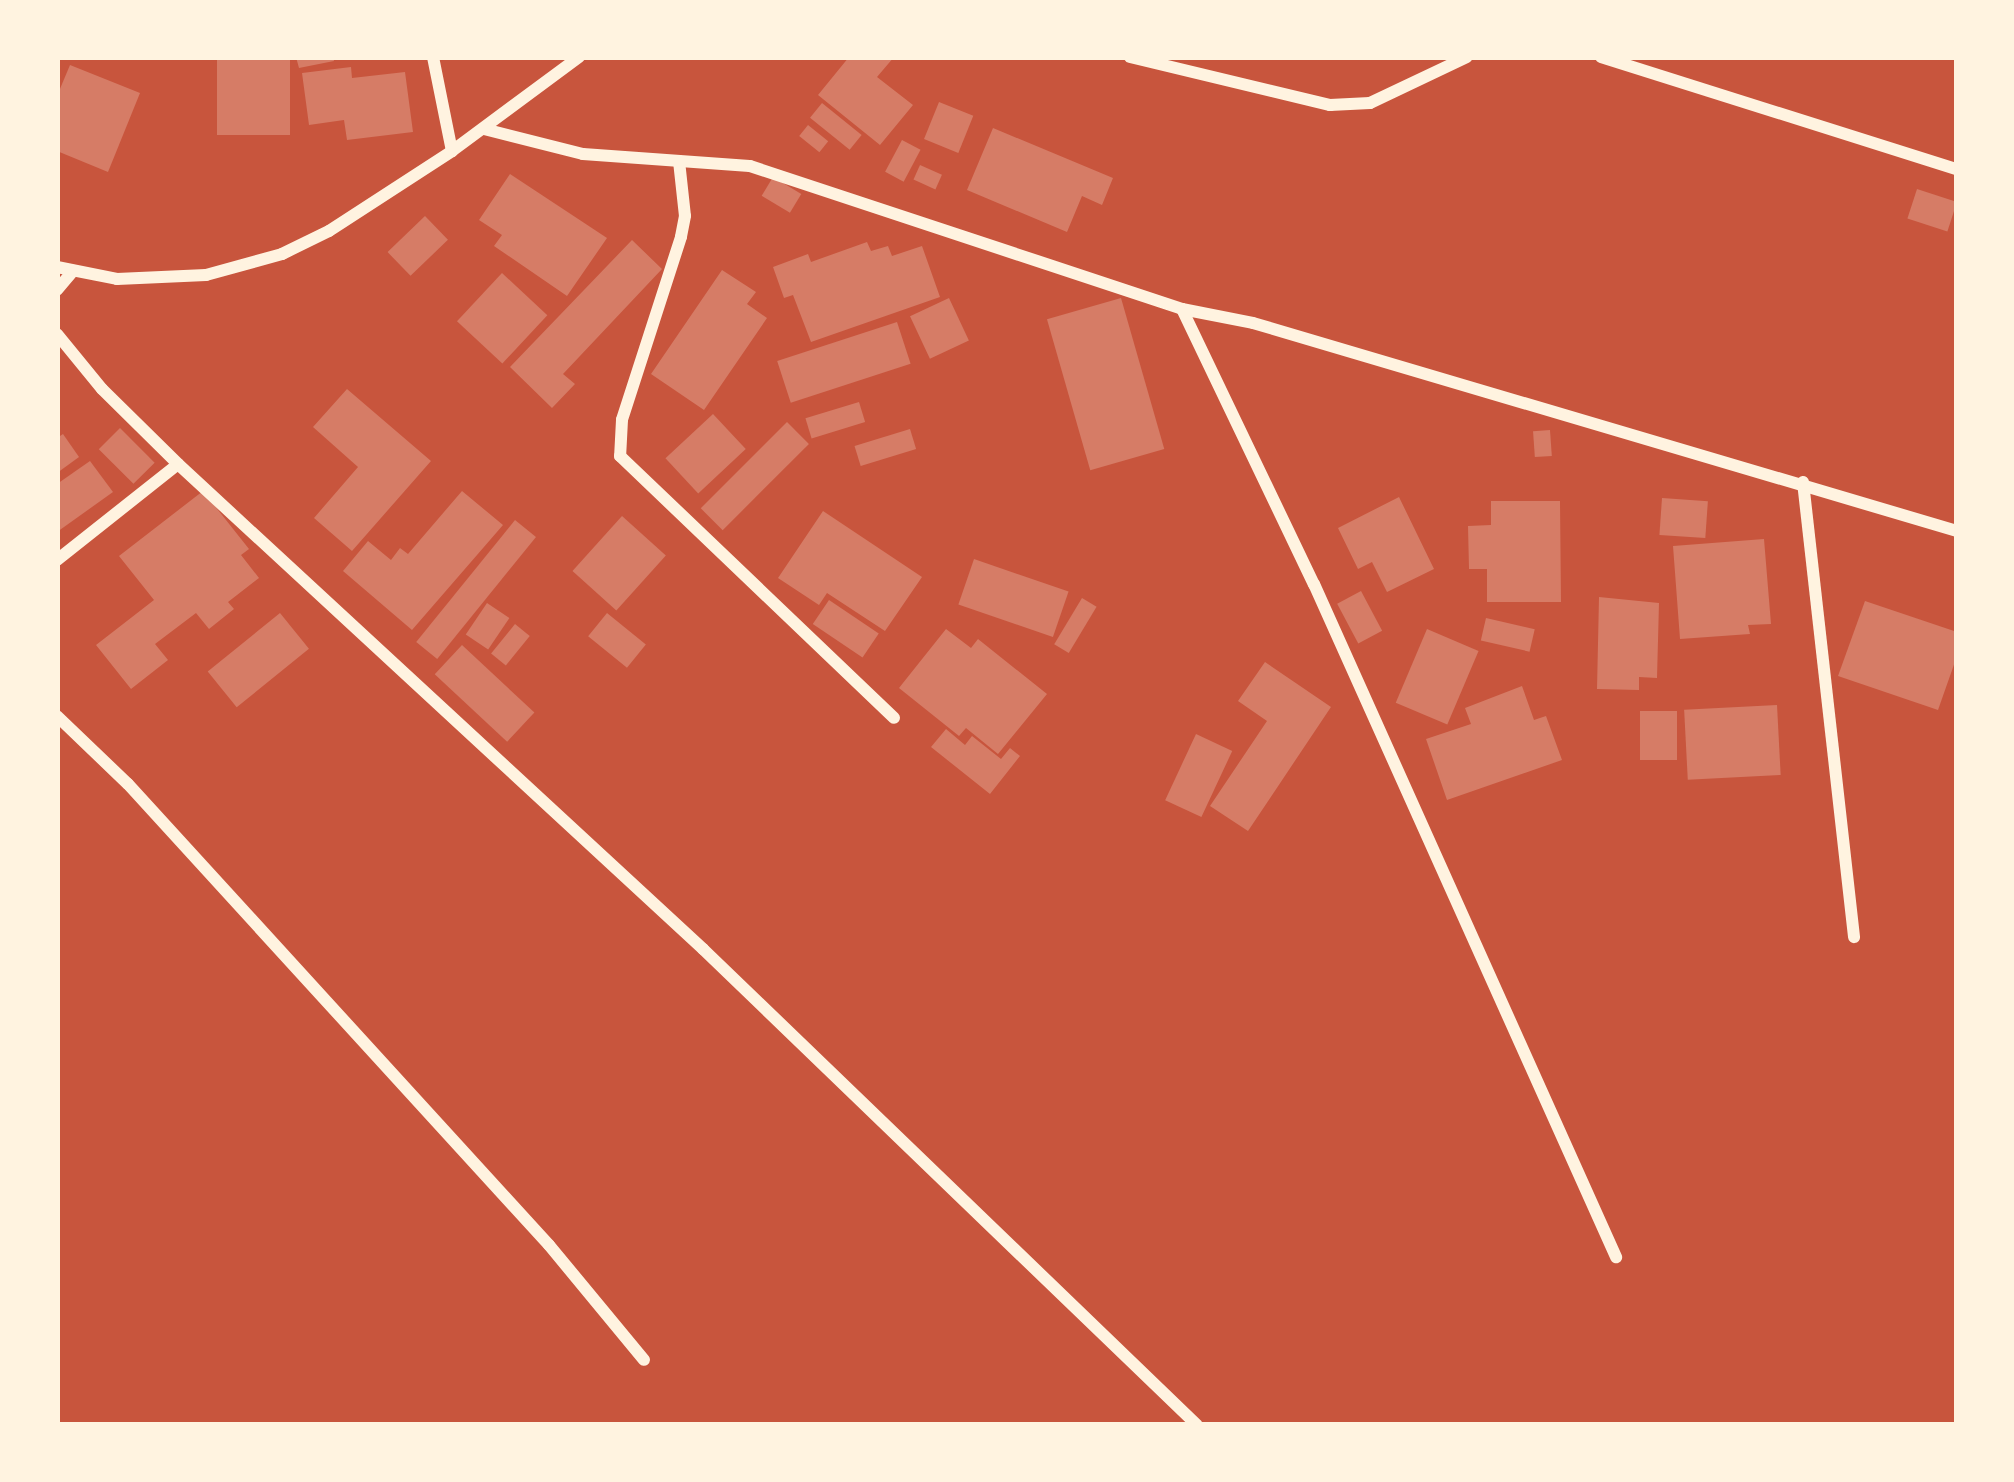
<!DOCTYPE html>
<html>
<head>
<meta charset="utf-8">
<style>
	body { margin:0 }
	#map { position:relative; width:2014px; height:1482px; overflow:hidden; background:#c8553d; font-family:Raleway,sans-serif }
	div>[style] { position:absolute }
	.building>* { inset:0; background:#d67c66; transform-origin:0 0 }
	.minor>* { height:12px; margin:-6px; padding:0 6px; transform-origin:6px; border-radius:6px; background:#fff3e0 }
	span { translate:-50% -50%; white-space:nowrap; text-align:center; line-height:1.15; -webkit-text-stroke:10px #fff3e0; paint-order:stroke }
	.frame { position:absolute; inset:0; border:60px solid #fff3e0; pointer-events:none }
</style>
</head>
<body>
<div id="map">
	<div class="building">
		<div style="left:217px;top:57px;width:73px;height:78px"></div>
		<div style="clip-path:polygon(296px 57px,333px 57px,334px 61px,299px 68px)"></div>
		<div style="clip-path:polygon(849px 57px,894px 57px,877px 77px,913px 105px,880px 145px,818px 95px)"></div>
		<div style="clip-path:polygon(70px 65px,140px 93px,108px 172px,57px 151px,57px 96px)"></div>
		<div style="clip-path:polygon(351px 67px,352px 78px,405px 72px,413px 132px,347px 140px,344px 120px,309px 125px,302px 73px)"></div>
		<div style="left:939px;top:102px;width:37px;height:40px;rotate:22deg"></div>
		<div style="left:822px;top:103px;width:51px;height:19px;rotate:39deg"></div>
		<div style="left:808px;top:125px;width:26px;height:14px;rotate:39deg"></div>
		<div style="clip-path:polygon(993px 128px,1113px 178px,1102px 205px,1082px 196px,1067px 232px,967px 190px)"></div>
		<div style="left:902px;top:140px;width:21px;height:36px;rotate:28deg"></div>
		<div style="left:920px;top:165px;width:24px;height:16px;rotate:24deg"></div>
		<div style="clip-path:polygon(510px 174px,607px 238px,567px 296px,494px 246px,502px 235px,479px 220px)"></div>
		<div style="left:773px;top:177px;width:33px;height:22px;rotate:31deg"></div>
		<div style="left:1917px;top:189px;width:42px;height:31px;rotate:18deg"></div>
		<div style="left:425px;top:216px;width:33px;height:52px;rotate:46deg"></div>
		<div style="clip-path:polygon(632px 240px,662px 269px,563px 374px,575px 384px,552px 408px,510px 367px)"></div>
		<div style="clip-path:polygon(867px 242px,871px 251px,888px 246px,892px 256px,922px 246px,940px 297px,811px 342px,793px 295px,784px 298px,773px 267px,808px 254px,811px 262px)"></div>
		<div style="clip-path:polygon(722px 270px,756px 292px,747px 304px,767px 318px,704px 410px,651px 374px)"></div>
		<div style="left:502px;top:273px;width:62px;height:66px;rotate:43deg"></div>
		<div style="left:949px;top:298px;width:47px;height:43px;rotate:65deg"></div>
		<div style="left:1121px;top:298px;width:157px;height:77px;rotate:74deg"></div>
		<div style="left:897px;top:322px;width:44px;height:126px;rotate:72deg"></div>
		<div style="clip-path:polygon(347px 389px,431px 461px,352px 551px,314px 518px,358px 467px,313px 427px)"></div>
		<div style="left:859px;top:402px;width:21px;height:56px;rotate:73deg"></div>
		<div style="left:713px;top:414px;width:48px;height:65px;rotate:47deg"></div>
		<div style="left:787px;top:422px;width:31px;height:122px;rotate:45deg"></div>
		<div style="left:120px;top:428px;width:49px;height:30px;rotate:45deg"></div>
		<div style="left:910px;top:429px;width:21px;height:58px;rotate:73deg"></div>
		<div style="left:1550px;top:430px;width:26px;height:17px;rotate:86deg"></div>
		<div style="clip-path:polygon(63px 434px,79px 457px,57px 473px,57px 438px)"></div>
		<div style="clip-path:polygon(90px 461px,113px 492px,57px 532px,57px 484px)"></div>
		<div style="clip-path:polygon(203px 491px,249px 549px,241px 555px,259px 578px,228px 602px,234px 609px,209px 629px,196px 613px,155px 644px,168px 660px,131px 689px,96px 645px,154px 600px,119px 556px)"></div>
		<div style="clip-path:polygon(462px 491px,503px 525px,412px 630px,343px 571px,368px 541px,391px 560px,400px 548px,408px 554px)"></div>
		<div style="clip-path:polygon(1399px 497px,1434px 569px,1387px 592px,1372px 562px,1358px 569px,1338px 528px)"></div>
		<div style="left:1662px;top:498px;width:46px;height:37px;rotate:4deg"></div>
		<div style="clip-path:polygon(1491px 501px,1560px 501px,1561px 602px,1487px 602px,1487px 569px,1469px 569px,1468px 526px,1491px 525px)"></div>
		<div style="clip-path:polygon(823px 511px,922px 577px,885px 631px,827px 593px,819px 605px,778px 578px)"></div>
		<div style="left:622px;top:516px;width:59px;height:74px;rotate:42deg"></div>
		<div style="left:515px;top:520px;width:27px;height:157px;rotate:39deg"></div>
		<div style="clip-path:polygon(1764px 539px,1771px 624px,1748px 625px,1750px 634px,1680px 639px,1673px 546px)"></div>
		<div style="left:974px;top:559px;width:100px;height:48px;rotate:19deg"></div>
		<div style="left:1361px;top:591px;width:45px;height:27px;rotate:62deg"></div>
		<div style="clip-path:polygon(1599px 597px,1659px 603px,1657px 678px,1639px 677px,1639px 690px,1597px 689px)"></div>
		<div style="left:1082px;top:598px;width:17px;height:54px;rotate:31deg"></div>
		<div style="left:829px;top:600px;width:60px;height:29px;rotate:34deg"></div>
		<div style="clip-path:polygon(1865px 601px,1957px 632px,1957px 656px,1938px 710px,1838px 676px)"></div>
		<div style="left:487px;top:603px;width:27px;height:38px;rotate:34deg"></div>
		<div style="left:280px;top:613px;width:46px;height:93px;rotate:51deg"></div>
		<div style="left:607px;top:613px;width:50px;height:30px;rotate:39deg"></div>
		<div style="left:1486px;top:618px;width:50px;height:23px;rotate:13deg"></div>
		<div style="left:515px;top:624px;width:19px;height:38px;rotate:39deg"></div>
		<div style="clip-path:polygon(946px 629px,971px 648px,978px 639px,1047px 694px,998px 754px,966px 728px,959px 736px,899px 688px)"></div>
		<div style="left:1427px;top:629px;width:56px;height:80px;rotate:23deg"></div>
		<div style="left:462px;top:645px;width:99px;height:40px;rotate:43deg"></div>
		<div style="clip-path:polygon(1265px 662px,1331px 707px,1248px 831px,1210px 806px,1267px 721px,1238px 701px)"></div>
		<div style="clip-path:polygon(1522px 686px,1534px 720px,1546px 716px,1562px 760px,1447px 800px,1426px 739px,1471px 724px,1465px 708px)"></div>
		<div style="left:1777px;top:705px;width:70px;height:93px;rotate:87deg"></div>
		<div style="left:1640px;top:711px;width:37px;height:49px"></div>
		<div style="clip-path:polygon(946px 729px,965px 745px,972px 736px,1001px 759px,1010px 748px,1020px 756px,990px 794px,931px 747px)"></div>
		<div style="left:1196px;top:734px;width:40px;height:73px;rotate:25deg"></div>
	</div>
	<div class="minor">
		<div style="left:433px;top:57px;width:96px;rotate:78.6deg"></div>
		<div style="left:1130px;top:57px;width:206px;rotate:13.5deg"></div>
		<div style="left:1330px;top:105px;width:40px;rotate:-2.9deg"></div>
		<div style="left:1370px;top:103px;width:107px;rotate:-25.4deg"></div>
		<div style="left:1601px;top:57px;width:373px;rotate:17.5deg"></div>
		<div style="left:484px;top:129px;width:102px;rotate:14.2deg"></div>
		<div style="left:583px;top:154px;width:167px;rotate:4.1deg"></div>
		<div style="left:750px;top:166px;width:455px;rotate:18.3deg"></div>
		<div style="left:1182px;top:309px;width:72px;rotate:11.2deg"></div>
		<div style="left:1253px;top:323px;width:734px;rotate:16.46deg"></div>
		<div style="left:679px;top:161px;width:55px;rotate:83.8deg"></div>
		<div style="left:685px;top:216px;width:21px;rotate:101deg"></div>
		<div style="left:681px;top:237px;width:192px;rotate:107.9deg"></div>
		<div style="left:622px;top:420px;width:36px;rotate:93deg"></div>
		<div style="left:620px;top:456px;width:379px;rotate:43.7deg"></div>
		<div style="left:57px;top:267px;width:61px;rotate:11.3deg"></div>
		<div style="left:117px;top:279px;width:89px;rotate:-2.6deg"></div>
		<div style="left:206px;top:275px;width:79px;rotate:-15.4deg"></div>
		<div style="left:282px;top:254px;width:52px;rotate:-26.1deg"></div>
		<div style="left:329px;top:231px;width:147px;rotate:-33deg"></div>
		<div style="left:452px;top:151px;width:158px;rotate:-36.5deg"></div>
		<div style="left:57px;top:290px;width:25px;rotate:-50deg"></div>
		<div style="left:1182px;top:309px;width:305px;rotate:64.4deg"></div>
		<div style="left:1314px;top:584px;width:738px;rotate:65.83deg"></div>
		<div style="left:57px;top:334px;width:71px;rotate:50.7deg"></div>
		<div style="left:102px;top:389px;width:107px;rotate:44.6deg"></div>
		<div style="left:178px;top:464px;width:715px;rotate:42.73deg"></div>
		<div style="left:703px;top:949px;width:686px;rotate:43.94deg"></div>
		<div style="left:1803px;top:482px;width:458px;rotate:83.6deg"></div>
		<div style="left:57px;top:560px;width:154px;rotate:-38.4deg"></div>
		<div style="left:57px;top:716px;width:98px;rotate:43.8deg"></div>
		<div style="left:128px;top:784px;width:624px;rotate:47.6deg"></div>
		<div style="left:549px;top:1245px;width:149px;rotate:50.4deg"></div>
	</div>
	<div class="frame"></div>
</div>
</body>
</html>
